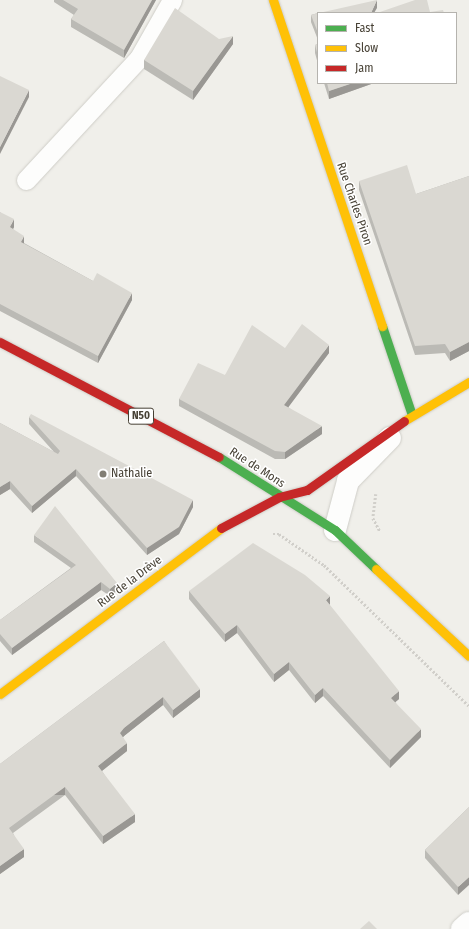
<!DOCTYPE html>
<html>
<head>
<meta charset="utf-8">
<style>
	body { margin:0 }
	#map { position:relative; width:469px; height:929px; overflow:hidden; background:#f0efea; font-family:"Fira Sans Condensed",sans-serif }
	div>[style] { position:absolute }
	.path>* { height:2.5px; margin-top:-1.25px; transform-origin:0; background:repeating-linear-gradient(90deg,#d1cfca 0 2px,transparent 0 4px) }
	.roads { filter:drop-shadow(0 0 1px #cecdc7) drop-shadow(0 0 1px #cecdc7) }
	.lane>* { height:19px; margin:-9.5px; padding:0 9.5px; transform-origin:9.5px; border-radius:9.5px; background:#fdfdfc }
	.street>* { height:22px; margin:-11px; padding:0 11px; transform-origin:11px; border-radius:11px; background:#fdfdfc }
	.fast>* { height:9px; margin:-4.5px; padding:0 4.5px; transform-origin:4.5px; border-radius:4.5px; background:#4caf50 }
	.slow>* { height:9px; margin:-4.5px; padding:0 4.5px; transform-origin:4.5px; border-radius:4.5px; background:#ffc107 }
	.jam>* { height:9px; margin:-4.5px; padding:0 4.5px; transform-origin:4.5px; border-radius:4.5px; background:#c62828 }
	.wall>* { inset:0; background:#bbbab5 }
	.shaded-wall>* { inset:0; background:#999793; transform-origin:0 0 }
	.building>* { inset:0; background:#dad8d2 }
	.dots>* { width:11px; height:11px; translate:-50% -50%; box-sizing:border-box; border:2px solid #fff; border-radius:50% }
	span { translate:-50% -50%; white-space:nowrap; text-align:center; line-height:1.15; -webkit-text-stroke:3px #fff; paint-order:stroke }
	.shield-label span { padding:1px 3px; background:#fff; border:1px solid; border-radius:3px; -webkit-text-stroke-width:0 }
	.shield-label { font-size:11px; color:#474135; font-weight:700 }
	.street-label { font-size:12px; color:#474135 }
	.poi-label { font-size:12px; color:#474135 }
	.left { translate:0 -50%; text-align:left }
	.legend { position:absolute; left:317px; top:12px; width:140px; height:72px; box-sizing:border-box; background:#fff; border:1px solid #b5b3ae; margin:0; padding:5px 7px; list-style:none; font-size:12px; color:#474135 }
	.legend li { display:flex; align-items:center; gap:8px; height:20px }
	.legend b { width:20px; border:1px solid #b5b3ae }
</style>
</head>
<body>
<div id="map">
	<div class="path">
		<div style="left:376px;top:494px;width:24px;rotate:97deg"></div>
		<div style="left:373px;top:518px;width:15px;rotate:62deg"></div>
		<div style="left:273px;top:534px;width:6px"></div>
		<div style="left:279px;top:534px;width:55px;rotate:34.6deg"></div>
		<div style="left:324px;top:565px;width:202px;rotate:44.2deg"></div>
	</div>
	<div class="roads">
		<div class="lane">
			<div style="left:26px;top:180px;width:166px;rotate:-47.2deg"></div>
			<div style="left:139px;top:58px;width:67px;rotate:-60.4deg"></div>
		</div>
		<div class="street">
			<div style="left:335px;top:530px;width:51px;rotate:-75.1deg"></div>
			<div style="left:348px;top:481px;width:60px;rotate:-45.7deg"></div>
			<div style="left:462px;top:929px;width:9px;rotate:-41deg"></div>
		</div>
		<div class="fast">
			<div style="left:382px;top:326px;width:94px;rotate:71.4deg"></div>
			<div style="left:219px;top:457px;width:137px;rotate:32.2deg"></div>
			<div style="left:335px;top:530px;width:57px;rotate:43.6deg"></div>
		</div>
		<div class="slow">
			<div style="left:273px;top:0;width:344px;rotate:71.5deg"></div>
			<div style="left:404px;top:421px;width:76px;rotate:-31deg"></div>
			<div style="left:376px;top:569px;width:127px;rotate:43.1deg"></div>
			<div style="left:0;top:694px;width:276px;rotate:-36.9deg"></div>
		</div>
		<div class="jam">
			<div style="left:0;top:342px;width:247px;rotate:27.7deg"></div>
			<div style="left:221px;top:528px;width:66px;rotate:-28.1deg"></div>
			<div style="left:279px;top:497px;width:29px;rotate:-14deg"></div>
			<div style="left:307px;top:490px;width:119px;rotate:-35.4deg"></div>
		</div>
	</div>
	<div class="wall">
		<div style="clip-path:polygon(54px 0,156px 0,124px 58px,71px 27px,71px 19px,74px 15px,54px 2px)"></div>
		<div style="clip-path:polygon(318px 13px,318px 40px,311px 22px,311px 15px)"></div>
		<div style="clip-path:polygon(219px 39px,233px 44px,193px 100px,144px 69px,144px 60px)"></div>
		<div style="clip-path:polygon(318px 44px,318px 64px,315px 53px,315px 45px)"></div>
		<div style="clip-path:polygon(324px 83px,374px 83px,329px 99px)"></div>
		<div style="clip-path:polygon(469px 176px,469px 351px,450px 361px,445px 353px,415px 355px,359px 190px,359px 181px,416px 194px)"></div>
		<div style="clip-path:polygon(0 212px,14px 227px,13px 229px,24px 243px,93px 281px,132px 300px,98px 363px,0 311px)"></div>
		<div style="clip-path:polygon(285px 348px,329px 353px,288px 407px,322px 434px,285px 459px,275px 459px,179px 406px,179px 399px,225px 375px)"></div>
		<div style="clip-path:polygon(29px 417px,193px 507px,179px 534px,147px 555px,76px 476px,32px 513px,10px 489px,0 495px,0 423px,54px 452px,29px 424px)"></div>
		<div style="clip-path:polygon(34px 535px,117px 591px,110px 596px,101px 590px,12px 655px,0 641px,0 620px,71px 568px,34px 542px)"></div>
		<div style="clip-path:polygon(189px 591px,330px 604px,329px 605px,399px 699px,395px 702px,421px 737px,390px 768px,323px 696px,315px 703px,289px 670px,274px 682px,237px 633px,225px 642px,189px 599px)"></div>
		<div style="clip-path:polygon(164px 641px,200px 697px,173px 718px,163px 705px,124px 736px,123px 737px,127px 751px,102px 771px,135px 822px,103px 844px,65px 795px,13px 833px,24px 857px,0 874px,0 764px)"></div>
		<div style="clip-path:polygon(469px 807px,458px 895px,425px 858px,425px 850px)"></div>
	</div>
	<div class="shaded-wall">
		<div style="clip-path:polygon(152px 0,156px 0,124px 58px,124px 50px)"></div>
		<div style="clip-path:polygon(377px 0,377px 8px,374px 13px,371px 13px)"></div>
		<div style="clip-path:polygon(233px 36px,233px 44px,193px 100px,193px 91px)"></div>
		<div style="clip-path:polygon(353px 83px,374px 83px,329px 99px,329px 91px)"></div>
		<div style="clip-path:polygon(29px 90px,29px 97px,0 154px,0 147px)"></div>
		<div style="clip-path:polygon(14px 219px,14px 227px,10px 235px,10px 227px)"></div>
		<div style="clip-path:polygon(24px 236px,24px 243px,21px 249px,21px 242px)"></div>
		<div style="clip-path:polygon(132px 293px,132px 300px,98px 363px,98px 356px)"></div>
		<div style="clip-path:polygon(469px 342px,469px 351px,450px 361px,450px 352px)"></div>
		<div style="clip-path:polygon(329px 345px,329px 353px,284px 413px,284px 405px)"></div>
		<div style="clip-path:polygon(322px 426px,322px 434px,285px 459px,285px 452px)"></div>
		<div style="clip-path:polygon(76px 469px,76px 476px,32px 513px,32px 506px)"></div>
		<div style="clip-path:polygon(10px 481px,10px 489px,0 495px,0 487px)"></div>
		<div style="clip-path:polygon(193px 500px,193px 507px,179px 534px,147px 555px,147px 548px)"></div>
		<div style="clip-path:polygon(101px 582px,101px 590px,12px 655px,12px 648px)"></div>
		<div style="clip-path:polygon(117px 583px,117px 591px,110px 596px,110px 589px)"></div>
		<div style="clip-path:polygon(330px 596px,330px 604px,326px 608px,326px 600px)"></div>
		<div style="clip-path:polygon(237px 625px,237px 633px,225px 642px,225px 634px)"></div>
		<div style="clip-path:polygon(289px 662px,289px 670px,274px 682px,274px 674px)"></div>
		<div style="clip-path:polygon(323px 688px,323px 696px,315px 703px,315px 695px)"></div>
		<div style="clip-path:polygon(200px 689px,200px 697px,173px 718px,173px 710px)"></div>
		<div style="clip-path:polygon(399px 691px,399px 699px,391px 706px,391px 698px)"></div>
		<div style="clip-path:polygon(163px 697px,163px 705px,124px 736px,120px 741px,120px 733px,124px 728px)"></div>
		<div style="clip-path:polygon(421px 729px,421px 737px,390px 768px,390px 760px)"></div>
		<div style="clip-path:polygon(127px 743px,127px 751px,98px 774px,98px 766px)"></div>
		<div style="left:65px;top:787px;width:8px;height:69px;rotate:90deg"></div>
		<div style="clip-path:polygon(135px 814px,135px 822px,103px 844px,103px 836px)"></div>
		<div style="clip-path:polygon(24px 849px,24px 857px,0 874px,0 866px)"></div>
		<div style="clip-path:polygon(469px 877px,469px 885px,458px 895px,458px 887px)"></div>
	</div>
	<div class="building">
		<div style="clip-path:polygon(63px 0,152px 0,124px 50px,71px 19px,78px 9px)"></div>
		<div style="clip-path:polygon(377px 0,371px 13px,319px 13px)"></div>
		<div style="clip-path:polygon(415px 0,427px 0,430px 12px,443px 10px,444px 13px,377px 13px)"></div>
		<div style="clip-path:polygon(175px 8px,219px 39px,233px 36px,193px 91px,144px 60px)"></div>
		<div style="clip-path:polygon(318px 13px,318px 33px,311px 15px)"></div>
		<div style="clip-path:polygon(318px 44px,318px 56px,315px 45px)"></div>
		<div style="clip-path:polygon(0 76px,29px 90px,0 147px)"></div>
		<div style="clip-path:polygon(327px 83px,353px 83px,329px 91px)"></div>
		<div style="clip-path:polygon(407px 165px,416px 194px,469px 176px,469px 342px,450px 352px,445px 344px,415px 346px,359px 181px)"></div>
		<div style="clip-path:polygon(0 212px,14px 219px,10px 227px,24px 236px,21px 242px,93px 281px,97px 273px,132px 293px,98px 356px,0 304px)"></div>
		<div style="clip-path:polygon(302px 324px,329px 345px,284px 405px,322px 426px,285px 452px,275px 451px,179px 399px,198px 363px,225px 375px,252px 325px,285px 348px)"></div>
		<div style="clip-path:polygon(31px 414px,193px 500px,179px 527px,147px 548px,76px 469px,32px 506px,10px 481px,0 487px,0 423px,58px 454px,60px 451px,29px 417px)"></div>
		<div style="clip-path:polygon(55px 506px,117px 583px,110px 589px,101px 582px,12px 648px,0 634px,0 620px,76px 565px,34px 535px)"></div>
		<div style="clip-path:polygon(253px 543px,305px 575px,330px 596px,326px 600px,399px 691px,391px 698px,421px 729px,390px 760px,323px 688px,315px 695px,289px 662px,274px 674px,237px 625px,225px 634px,189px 591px)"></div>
		<div style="clip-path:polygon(164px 641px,200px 689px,173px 710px,163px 697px,124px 728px,120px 733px,127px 743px,98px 766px,135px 814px,103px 836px,65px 787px,9px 828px,24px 849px,0 866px,0 764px)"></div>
		<div style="clip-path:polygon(469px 807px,469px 877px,458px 887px,425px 850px)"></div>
		<div style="clip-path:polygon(369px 921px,377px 929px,360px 929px)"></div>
	</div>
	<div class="dots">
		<div style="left:103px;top:474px;background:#827e74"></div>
	</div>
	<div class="shield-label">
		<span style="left:141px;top:416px">N50</span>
	</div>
	<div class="street-label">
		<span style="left:354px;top:204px;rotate:71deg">Rue Charles Piron</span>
		<span style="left:257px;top:468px;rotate:33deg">Rue de Mons</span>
		<span style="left:130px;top:582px;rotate:-37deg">Rue de la Drève</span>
	</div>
	<div class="poi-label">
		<span class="left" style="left:111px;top:474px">Nathalie</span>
	</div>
	<ul class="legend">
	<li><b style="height:5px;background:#4caf50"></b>Fast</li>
	<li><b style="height:5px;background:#ffc107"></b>Slow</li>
	<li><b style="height:5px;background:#c62828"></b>Jam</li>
	</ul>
</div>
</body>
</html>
